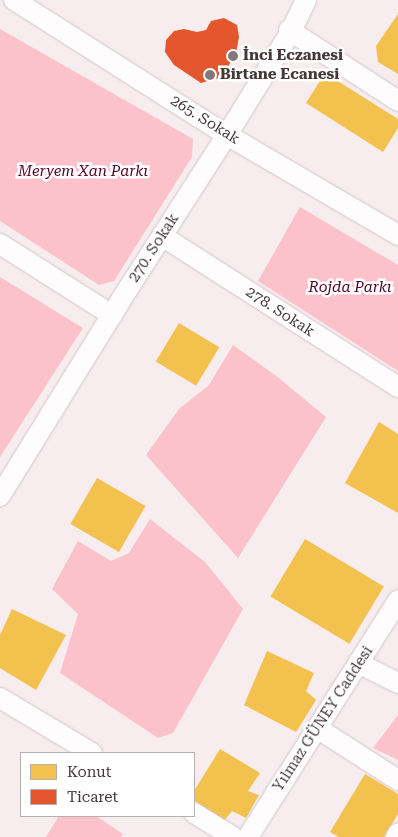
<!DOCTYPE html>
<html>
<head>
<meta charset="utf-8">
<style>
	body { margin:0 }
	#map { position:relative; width:398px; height:837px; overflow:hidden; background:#f7ecee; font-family:"Roboto Serif",serif }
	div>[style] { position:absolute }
	.green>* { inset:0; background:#fbc2cc }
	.homes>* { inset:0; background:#f2c14e; transform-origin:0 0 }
	.shops>* { inset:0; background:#e4572e }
	.roads { filter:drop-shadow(0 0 1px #d3c7c9) drop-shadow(0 0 1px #d3c7c9) }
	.minor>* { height:20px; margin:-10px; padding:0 10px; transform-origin:10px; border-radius:10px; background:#fefcfc }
	.dots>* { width:14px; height:14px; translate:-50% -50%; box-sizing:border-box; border:2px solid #fff; border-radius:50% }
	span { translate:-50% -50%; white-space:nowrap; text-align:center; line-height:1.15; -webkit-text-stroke:5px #fff; paint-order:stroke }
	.poi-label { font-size:15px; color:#45383a; font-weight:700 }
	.left { translate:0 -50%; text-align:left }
	.street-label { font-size:15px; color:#45383a }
	.park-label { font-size:15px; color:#55001f; font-style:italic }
	.legend { position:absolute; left:20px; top:752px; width:175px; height:65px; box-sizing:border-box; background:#fff; border:1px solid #b5afb0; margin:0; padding:6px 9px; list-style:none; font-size:15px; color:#45383a }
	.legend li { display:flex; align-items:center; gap:10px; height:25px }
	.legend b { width:25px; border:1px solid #b5afb0 }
</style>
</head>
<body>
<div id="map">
	<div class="green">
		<div style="clip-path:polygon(0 29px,193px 139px,192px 157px,114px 281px,99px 285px,0 221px)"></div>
		<div style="clip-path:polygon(300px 207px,398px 265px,398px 371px,258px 281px)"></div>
		<div style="clip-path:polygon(0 277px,83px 328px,0 457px)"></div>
		<div style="clip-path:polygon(233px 345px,275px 375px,326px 417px,238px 558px,146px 455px,179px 409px,209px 385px)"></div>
		<div style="clip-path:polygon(150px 519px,205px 562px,243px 609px,173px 733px,158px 738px,60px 673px,78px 614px,52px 589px,78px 541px,111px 561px,129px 553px)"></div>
		<div style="clip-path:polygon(398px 715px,398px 760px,373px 748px)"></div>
		<div style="clip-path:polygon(59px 816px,96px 816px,123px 834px,121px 837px,46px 837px)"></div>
	</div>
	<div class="homes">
		<div style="clip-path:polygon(398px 14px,398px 74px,378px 62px,376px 46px)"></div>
		<div style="clip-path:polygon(325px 73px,398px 119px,398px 128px,383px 152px,306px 103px)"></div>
		<div style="left:179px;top:323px;width:47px;height:45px;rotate:31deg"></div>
		<div style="clip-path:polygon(379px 422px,398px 434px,398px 513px,345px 483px)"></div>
		<div style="left:97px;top:478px;width:56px;height:53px;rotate:30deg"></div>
		<div style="left:305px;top:539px;width:92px;height:67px;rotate:31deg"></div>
		<div style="clip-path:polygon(12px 609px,66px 635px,36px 690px,0 668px,0 635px)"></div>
		<div style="clip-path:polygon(267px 651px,314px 673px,306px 691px,316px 700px,296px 732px,244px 705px)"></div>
		<div style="clip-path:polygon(220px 749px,260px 773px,248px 791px,259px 795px,246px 818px,232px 811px,223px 822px,194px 800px,194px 791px)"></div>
		<div style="clip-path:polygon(365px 774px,398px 794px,398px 814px,384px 837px,339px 837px,330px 832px)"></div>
	</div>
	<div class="shops">
		<div style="clip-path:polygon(224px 18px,237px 25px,239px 37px,236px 53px,222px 77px,201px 83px,174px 65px,165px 52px,166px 40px,174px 31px,184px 29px,197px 32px,206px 30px,211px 21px)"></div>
	</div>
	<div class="roads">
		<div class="minor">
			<div style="left:14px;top:0;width:252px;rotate:32.4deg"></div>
			<div style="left:227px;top:135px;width:198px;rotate:30.3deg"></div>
			<div style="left:289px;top:30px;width:130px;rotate:33.1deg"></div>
			<div style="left:162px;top:236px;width:280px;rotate:32.6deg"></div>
			<div style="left:0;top:244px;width:133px;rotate:32.4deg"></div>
			<div style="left:0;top:496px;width:243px;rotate:-58.3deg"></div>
			<div style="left:128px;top:289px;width:183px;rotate:-57.3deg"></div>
			<div style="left:227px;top:135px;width:120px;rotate:-58.3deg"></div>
			<div style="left:290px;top:33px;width:37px;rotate:-64deg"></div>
			<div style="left:358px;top:663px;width:45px;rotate:26.6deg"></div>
			<div style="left:0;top:698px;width:107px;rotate:30.9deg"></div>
			<div style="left:317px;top:728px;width:96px;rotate:32.7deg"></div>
			<div style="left:194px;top:813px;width:46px;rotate:31.6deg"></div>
			<div style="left:248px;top:837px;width:280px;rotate:-57.6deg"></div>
			<div style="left:396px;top:837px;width:4px;rotate:-63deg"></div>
		</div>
	</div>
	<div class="dots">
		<div style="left:233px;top:56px;background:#837779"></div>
		<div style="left:210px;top:75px;background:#837779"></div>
	</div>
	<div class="poi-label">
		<span class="left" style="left:243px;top:56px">İnci Eczanesi</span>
		<span class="left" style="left:220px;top:75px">Birtane Ecanesi</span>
	</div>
	<div class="street-label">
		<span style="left:205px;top:120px;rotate:32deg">265. Sokak</span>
		<span style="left:154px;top:248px;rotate:-57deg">270. Sokak</span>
		<span style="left:280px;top:312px;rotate:33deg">278. Sokak</span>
		<span style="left:323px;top:719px;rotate:-57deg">Yılmaz GÜNEY Caddesi</span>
	</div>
	<div class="park-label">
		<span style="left:83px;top:172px">Meryem Xan Parkı</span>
		<span style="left:350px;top:288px">Rojda Parkı</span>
	</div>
	<ul class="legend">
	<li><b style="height:14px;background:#f2c14e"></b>Konut</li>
	<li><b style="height:14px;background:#e4572e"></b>Ticaret</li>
	</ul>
</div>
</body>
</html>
